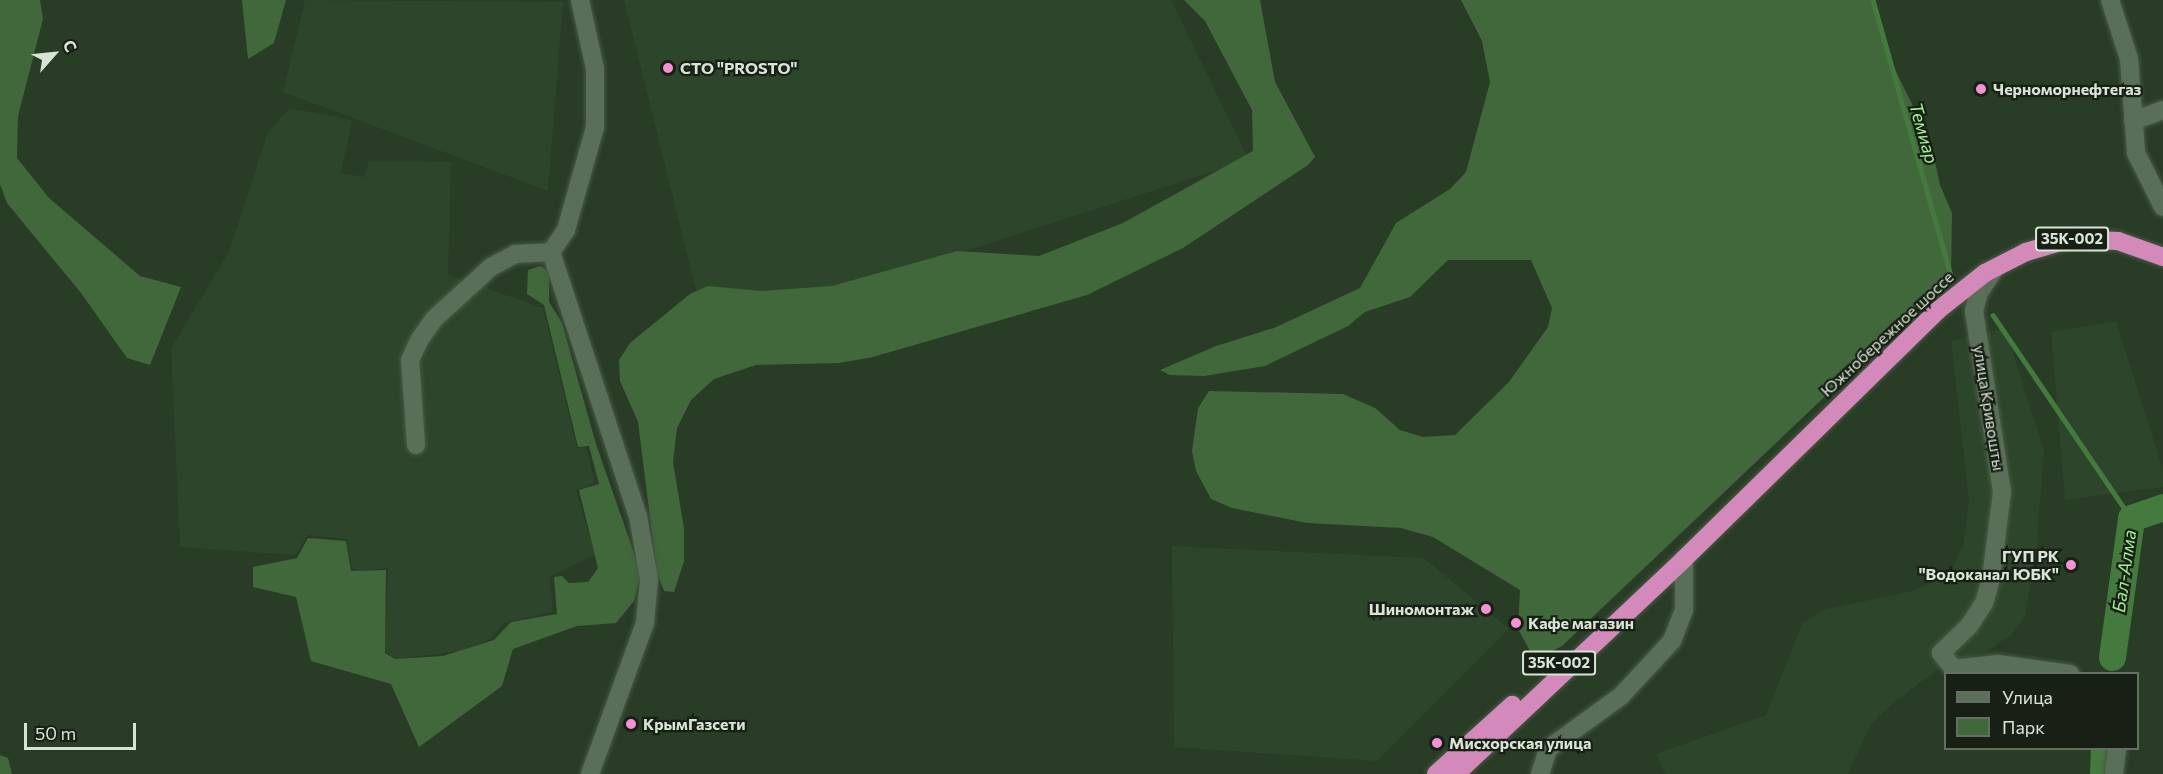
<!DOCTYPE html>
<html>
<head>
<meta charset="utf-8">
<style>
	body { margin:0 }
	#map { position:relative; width:2163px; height:774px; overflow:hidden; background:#293c26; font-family:Commissioner,sans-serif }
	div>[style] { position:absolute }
	.built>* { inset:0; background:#2d452a }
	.green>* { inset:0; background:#41683b }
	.stream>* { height:4.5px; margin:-2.25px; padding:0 2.25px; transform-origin:2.25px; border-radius:2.25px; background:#457a3e }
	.river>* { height:27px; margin:-13.5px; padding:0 13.5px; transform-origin:13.5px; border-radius:13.5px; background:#457a3e }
	.roads { filter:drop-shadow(0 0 2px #495846) drop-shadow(0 0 2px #495846) }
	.minor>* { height:18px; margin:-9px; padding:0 9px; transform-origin:9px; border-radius:9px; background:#5a6f57 }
	.highway>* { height:18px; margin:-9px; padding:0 9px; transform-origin:9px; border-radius:9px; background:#d38aba }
	.dots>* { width:16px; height:16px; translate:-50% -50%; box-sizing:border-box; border:3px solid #182016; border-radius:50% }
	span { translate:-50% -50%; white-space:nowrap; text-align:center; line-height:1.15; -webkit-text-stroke:4.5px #182016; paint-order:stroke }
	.shield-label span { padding:2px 4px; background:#182016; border:2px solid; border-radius:4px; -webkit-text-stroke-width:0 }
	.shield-label { font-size:15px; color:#d8e4d6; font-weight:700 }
	.poi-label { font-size:16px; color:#d8e4d6; font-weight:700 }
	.left { translate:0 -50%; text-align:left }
	.right { translate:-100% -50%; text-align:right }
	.street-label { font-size:16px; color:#d8e4d6 }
	.water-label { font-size:18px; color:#a2ec97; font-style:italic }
	.legend { position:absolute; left:1944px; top:672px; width:195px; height:78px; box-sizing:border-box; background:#182016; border:2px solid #656e63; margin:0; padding:8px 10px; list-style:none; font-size:18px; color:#d8e4d6 }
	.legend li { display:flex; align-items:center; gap:12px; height:30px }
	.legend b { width:30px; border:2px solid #656e63 }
	.north { position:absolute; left:24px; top:24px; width:60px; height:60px; -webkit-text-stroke:4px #182016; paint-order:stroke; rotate:63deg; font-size:16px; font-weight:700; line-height:24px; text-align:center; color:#d8e4d6 }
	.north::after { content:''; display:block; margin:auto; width:21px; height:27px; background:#d8e4d6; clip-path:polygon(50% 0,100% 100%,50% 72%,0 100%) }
	.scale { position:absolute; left:24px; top:723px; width:112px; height:27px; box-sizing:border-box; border:3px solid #d8e4d6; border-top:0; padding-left:8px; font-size:18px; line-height:21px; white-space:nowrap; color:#d8e4d6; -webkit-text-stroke:4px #182016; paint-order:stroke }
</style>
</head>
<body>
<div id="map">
	<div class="built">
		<div style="clip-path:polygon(305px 0,563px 2px,548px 191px,283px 92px)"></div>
		<div style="clip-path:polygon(624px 0,1171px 0,1249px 160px,707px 334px)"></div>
		<div style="clip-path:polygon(290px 108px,352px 120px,341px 173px,364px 177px,369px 161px,451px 162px,448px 275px,543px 308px,577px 448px,586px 447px,595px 483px,576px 490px,595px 555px,550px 576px,553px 612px,503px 623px,491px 639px,461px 651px,396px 659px,385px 651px,388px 568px,353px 571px,347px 539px,308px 535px,295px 555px,180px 547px,171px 348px,229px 252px,268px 132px)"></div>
		<div style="clip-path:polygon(2116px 321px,2163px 470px,2163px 487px,2065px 500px,2051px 332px)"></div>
		<div style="clip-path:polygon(2005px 328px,2044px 451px,2036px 553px,2025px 617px,2011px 635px,1982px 654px,1945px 664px,1895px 701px,1871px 724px,1848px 774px,1665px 774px,1656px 754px,1766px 715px,1802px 624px,1822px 610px,1912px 591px,1948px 575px,1963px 547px,1969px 500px,1951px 341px)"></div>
		<div style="clip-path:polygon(1172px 546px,1424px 558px,1509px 629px,1377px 761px,1174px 747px)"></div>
	</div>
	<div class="green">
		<div style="clip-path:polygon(0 0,40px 0,43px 19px,18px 116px,17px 158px,49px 198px,140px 276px,181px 287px,150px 365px,127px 358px,81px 293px,7px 203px,0 184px)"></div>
		<div style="clip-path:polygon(242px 0,286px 0,274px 43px,248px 59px)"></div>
		<div style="clip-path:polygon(1184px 0,1260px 0,1275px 82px,1315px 157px,1308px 165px,1183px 248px,1087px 295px,873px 357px,839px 363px,756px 365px,714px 379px,691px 400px,677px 428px,673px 462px,684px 528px,684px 561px,674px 592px,664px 591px,657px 573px,638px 422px,620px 381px,619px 360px,630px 343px,690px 294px,708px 286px,761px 291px,832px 286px,957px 251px,1039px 256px,1123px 223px,1253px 151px,1252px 110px,1205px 21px)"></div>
		<div style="clip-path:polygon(1461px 0,1875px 0,1883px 45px,1931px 143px,1940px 185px,1952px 213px,1951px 277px,1562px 646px,1535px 660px,1518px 629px,1520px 590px,1433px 537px,1401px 528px,1307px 523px,1232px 508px,1211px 499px,1196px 471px,1192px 451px,1198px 408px,1209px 391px,1343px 394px,1375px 408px,1400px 430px,1423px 437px,1455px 435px,1509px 382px,1548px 327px,1552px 308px,1531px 260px,1448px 260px,1410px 297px,1365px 312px,1348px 326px,1265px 366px,1204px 376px,1170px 375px,1160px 370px,1216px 346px,1274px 328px,1360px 288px,1396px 223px,1450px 189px,1466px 172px,1490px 82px,1482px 41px)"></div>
		<div style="clip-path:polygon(540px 266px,549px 271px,549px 302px,562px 323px,596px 444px,641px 573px,634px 601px,616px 623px,577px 626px,513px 649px,502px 686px,419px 747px,391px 684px,311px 661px,296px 597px,253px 587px,253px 567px,297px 558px,308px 538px,346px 541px,351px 571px,386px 570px,385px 653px,395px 659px,443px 656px,494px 640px,511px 622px,557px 614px,554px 577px,562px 576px,569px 583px,588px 582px,598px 568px,579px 490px,599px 484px,589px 446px,578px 447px,544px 305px,527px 294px,528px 270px)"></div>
		<div style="clip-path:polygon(0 755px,8px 758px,12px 774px,0 774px)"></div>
	</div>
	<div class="stream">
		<div style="left:1873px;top:0;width:284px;rotate:74.2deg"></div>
		<div style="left:1993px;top:315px;width:245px;rotate:55.8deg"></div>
	</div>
	<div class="river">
		<div style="left:2112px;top:657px;width:140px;rotate:-82.2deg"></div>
		<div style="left:2131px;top:518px;width:34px;rotate:-19deg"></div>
		<div style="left:2103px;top:774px;width:26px;rotate:-88deg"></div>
	</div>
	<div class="roads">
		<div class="minor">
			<div style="left:580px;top:0;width:71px;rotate:77.7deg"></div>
			<div style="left:595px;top:69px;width:58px;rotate:90deg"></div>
			<div style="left:595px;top:127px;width:107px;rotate:105.7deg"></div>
			<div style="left:566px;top:230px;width:27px;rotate:124deg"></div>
			<div style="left:551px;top:252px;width:278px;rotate:71.8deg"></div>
			<div style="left:638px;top:516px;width:64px;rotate:80.1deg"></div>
			<div style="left:649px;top:579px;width:44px;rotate:95.2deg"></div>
			<div style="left:645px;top:623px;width:161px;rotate:110deg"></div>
			<div style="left:2110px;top:0;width:62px;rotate:72.1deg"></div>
			<div style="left:2129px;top:59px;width:94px;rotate:85.7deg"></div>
			<div style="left:2136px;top:153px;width:60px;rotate:63.4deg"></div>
			<div style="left:2133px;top:121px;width:32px;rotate:-20deg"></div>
			<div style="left:1996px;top:267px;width:30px;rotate:124deg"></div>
			<div style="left:1979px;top:292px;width:20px;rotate:105deg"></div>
			<div style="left:1974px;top:311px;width:183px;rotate:81.2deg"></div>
			<div style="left:2002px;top:492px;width:88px;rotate:97.2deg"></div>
			<div style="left:1991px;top:579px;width:25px;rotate:106deg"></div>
			<div style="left:1984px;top:603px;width:27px;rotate:123deg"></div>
			<div style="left:1969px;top:626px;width:39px;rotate:136deg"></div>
			<div style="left:1941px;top:653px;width:21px;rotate:51deg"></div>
			<div style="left:1954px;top:669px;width:44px;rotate:-6.5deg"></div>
			<div style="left:1998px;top:664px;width:73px;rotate:7.9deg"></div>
			<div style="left:416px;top:445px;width:85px;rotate:-94deg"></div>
			<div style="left:410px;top:360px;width:23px;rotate:-65deg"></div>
			<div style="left:420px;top:339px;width:24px;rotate:-55deg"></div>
			<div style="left:434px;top:319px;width:77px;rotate:-42.4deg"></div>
			<div style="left:491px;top:267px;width:27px;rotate:-28deg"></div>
			<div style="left:515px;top:254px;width:36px;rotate:-3deg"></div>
			<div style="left:1540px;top:774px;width:26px;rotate:-72deg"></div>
			<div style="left:1548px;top:749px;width:90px;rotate:-36deg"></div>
			<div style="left:1621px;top:696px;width:75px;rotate:-47.2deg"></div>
			<div style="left:1672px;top:641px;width:34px;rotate:-69deg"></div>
			<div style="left:1684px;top:609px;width:50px;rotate:-90deg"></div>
			<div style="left:2114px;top:774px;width:26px;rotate:-83deg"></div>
		</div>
		<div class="highway">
			<div style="left:1436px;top:774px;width:103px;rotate:-42.2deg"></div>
			<div style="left:1456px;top:774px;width:313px;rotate:-43.3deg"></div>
			<div style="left:1684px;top:559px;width:354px;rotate:-44.4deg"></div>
			<div style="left:1937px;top:311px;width:61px;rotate:-38.4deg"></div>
			<div style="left:1985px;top:273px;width:46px;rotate:-27.1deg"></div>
			<div style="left:2026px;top:252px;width:47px;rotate:-16.1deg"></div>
			<div style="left:2071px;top:239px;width:47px;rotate:2.4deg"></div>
			<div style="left:2118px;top:241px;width:48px;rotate:19.6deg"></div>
		</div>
	</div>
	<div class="dots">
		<div style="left:668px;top:68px;background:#f491d3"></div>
		<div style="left:1981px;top:89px;background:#f491d3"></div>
		<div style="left:2071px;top:565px;background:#f491d3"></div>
		<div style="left:1486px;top:609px;background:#f491d3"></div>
		<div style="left:1516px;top:623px;background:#f491d3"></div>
		<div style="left:631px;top:724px;background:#f491d3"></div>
		<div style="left:1437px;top:743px;background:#f491d3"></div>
	</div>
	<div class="shield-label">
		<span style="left:2072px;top:239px">35К-002</span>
		<span style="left:1559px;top:663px">35К-002</span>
	</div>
	<div class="poi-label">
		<span class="left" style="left:680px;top:68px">СТО "PROSTO"</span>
		<span class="left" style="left:1993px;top:89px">Черноморнефтегаз</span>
		<span class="right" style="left:2059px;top:565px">ГУП РК<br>"Водоканал ЮБК"</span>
		<span class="right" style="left:1474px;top:609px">Шиномонтаж</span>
		<span class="left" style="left:1528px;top:623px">Кафе магазин</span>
		<span class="left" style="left:643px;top:724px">КрымГазсети</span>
		<span class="left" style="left:1449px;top:743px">Мисхорская улица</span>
	</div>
	<div class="street-label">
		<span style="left:1887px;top:334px;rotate:-43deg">Южнобережное шоссе</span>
		<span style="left:1989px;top:408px;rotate:81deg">улица Кривошты</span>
	</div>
	<div class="water-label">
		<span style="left:1924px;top:133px;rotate:74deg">Темиар</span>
		<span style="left:2124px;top:571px;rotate:-82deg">Бал-Алма</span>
	</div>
	<ul class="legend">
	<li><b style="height:8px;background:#5a6f57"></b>Улица</li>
	<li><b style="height:16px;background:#41683b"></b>Парк</li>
	</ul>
	<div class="north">С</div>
	<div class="scale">50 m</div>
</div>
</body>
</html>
